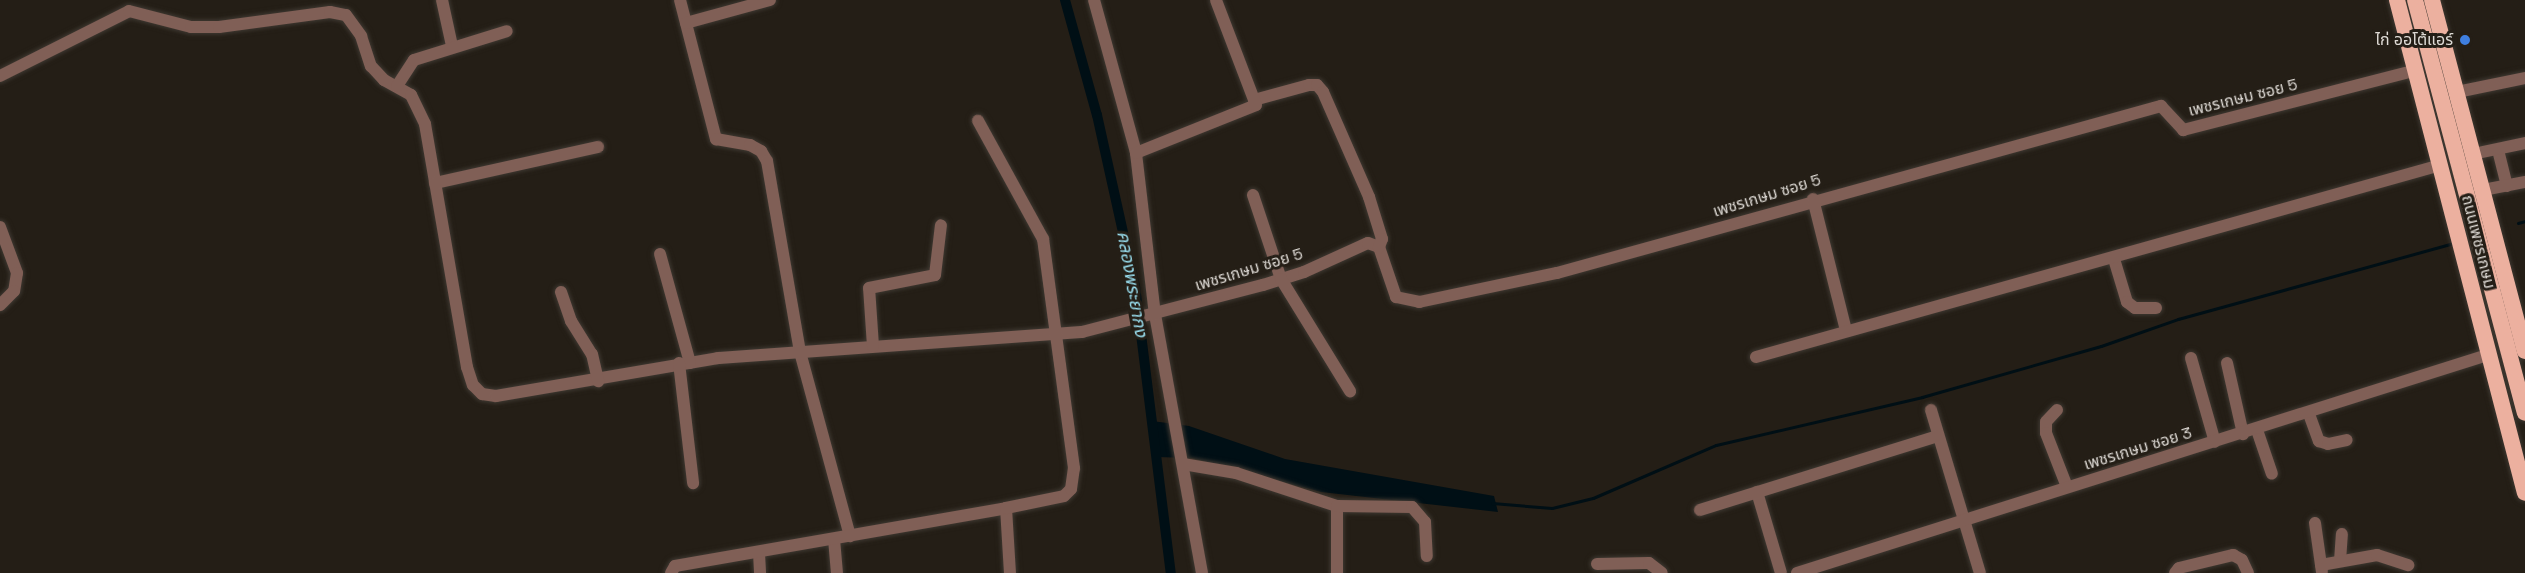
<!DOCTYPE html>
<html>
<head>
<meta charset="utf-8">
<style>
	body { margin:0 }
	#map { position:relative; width:2525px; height:573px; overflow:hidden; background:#241e16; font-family:"Space Grotesk","Noto Sans Thai",sans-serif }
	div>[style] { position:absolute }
	.water>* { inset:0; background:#000f15 }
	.stream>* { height:3px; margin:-1.5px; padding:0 1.5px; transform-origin:1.5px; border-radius:1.5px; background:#000f15 }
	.canal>* { height:10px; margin:-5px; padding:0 5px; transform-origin:5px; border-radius:5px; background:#000f15 }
	.roads { filter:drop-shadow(0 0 2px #3e3831) drop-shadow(0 0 2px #3e3831) }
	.minor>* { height:12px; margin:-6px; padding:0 6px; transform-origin:6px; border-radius:6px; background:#805f56 }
	.trunk>* { height:16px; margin:-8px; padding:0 8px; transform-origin:8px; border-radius:8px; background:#ecb09f }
	.dots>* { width:16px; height:16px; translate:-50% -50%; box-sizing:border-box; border:3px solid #241e16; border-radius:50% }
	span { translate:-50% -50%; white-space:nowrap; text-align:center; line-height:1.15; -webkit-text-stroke:6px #241e16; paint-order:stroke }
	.poi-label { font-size:16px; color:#dedad5 }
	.right { translate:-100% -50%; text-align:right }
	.street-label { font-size:16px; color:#dedad5 }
	.water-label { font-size:18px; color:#99deef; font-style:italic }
</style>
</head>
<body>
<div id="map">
	<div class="water">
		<div style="clip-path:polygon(1152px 421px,1189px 426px,1285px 459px,1494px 496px,1498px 512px,1321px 492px,1192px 458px,1156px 457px)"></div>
	</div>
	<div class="stream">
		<div style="left:2518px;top:223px;width:7px;rotate:-16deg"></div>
		<div style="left:1492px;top:503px;width:60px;rotate:4.8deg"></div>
		<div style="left:1552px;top:508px;width:42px;rotate:-13.7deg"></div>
		<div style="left:1593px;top:498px;width:134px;rotate:-23.3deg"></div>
		<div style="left:1716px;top:445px;width:212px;rotate:-13.1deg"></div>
		<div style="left:1922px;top:397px;width:186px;rotate:-15.9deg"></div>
		<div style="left:2101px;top:346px;width:82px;rotate:-19.3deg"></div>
		<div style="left:2178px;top:319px;width:285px;rotate:-15.4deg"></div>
	</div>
	<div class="canal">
		<div style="left:1065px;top:0;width:119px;rotate:74.5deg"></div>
		<div style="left:1097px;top:115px;width:175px;rotate:77.5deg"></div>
		<div style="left:1135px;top:286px;width:289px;rotate:82.9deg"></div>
	</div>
	<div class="roads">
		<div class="minor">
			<div style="left:442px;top:0;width:47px;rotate:77.7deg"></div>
			<div style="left:680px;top:0;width:144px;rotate:75.5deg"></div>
			<div style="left:716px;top:139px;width:35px;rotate:10deg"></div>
			<div style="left:750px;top:145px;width:13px;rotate:29deg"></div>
			<div style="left:761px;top:151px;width:12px;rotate:59deg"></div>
			<div style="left:767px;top:161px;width:194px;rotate:80.2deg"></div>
			<div style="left:800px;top:352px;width:191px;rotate:74.8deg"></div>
			<div style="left:1094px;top:0;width:159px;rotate:74.6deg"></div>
			<div style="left:686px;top:23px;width:87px;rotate:-15.3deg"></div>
			<div style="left:0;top:76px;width:144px;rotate:-26.7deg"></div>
			<div style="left:129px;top:11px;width:64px;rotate:14.5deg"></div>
			<div style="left:191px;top:27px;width:28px"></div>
			<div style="left:219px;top:27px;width:112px;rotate:-7.7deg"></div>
			<div style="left:330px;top:12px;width:16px;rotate:11deg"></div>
			<div style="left:346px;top:15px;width:26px;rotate:54deg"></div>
			<div style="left:361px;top:36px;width:32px;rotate:72deg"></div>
			<div style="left:371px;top:66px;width:19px;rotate:47deg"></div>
			<div style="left:384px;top:80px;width:31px;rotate:29deg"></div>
			<div style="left:411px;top:95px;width:32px;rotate:64deg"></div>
			<div style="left:425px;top:124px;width:247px;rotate:80.2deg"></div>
			<div style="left:467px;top:367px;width:19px;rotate:72deg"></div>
			<div style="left:473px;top:385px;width:13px;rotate:45deg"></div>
			<div style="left:482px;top:394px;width:14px;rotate:8deg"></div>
			<div style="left:496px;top:396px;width:225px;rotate:-9.7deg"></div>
			<div style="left:718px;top:358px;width:365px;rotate:-4.1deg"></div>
			<div style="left:1082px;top:332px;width:187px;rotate:-14.6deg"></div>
			<div style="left:1263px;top:285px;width:43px;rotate:-17.6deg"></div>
			<div style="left:1304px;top:272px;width:70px;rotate:-24.4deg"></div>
			<div style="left:1368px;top:243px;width:12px;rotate:20deg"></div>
			<div style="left:1379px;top:247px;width:53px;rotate:71.2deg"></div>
			<div style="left:1396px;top:297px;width:24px;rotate:12deg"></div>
			<div style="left:1419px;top:302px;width:141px;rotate:-11.9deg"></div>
			<div style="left:1557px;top:273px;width:627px;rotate:-15.46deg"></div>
			<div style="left:2161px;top:106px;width:33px;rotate:47deg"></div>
			<div style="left:2183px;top:130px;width:241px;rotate:-14.4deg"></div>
			<div style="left:397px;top:86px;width:31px;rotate:-57deg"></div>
			<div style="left:414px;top:60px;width:97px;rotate:-17.3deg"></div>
			<div style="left:2457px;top:92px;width:69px;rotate:-11.6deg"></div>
			<div style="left:1254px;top:100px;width:57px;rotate:-15.3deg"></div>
			<div style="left:1309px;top:85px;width:8px"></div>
			<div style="left:1317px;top:85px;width:9px;rotate:49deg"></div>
			<div style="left:1323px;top:92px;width:115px;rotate:66.3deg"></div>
			<div style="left:1369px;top:197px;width:44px;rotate:72.8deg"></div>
			<div style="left:1382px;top:239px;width:9px;rotate:111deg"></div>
			<div style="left:2498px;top:150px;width:37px;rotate:76deg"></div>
			<div style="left:2473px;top:154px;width:53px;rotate:-11.9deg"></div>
			<div style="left:435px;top:183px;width:167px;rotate:-12.5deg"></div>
			<div style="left:2483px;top:190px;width:43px;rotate:-10.8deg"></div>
			<div style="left:1253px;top:195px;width:89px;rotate:71.6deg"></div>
			<div style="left:1281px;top:279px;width:132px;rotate:58.4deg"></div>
			<div style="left:1813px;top:199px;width:135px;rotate:75.9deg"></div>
			<div style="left:0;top:227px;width:49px;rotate:69.7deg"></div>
			<div style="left:17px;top:273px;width:18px;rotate:99deg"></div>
			<div style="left:14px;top:291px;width:20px;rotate:135deg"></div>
			<div style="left:660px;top:254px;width:113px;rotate:74.6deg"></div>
			<div style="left:2114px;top:259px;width:45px;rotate:73.2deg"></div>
			<div style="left:2127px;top:302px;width:10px;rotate:37deg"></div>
			<div style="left:2135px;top:308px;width:21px"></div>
			<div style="left:561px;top:292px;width:31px;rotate:71deg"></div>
			<div style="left:571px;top:321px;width:39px;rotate:58deg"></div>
			<div style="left:592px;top:354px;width:28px;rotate:77deg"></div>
			<div style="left:873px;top:346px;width:58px;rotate:-93.9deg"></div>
			<div style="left:869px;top:288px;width:67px;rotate:-11.1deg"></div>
			<div style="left:935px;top:275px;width:50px;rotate:-83.2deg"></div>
			<div style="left:1756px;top:357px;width:711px;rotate:-15.66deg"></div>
			<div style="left:2191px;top:358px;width:87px;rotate:74.1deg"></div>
			<div style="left:679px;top:363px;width:121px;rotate:83.3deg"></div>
			<div style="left:2227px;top:363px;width:73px;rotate:77.3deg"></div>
			<div style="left:1931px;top:410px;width:170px;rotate:73.3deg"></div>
			<div style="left:2057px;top:410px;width:16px;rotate:133deg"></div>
			<div style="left:2046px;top:422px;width:11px;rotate:90deg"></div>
			<div style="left:2046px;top:433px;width:58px;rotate:68.7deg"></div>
			<div style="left:2309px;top:414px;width:29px;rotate:70deg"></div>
			<div style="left:2319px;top:441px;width:9px;rotate:18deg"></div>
			<div style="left:2328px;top:444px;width:19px;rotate:-12deg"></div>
			<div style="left:2257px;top:430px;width:46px;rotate:71.2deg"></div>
			<div style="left:1183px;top:464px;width:54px;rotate:9.6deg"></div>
			<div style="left:1236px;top:473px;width:106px;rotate:18.1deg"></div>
			<div style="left:1757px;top:492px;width:84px;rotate:73.5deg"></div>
			<div style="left:1006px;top:508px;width:65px;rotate:86.5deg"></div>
			<div style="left:1700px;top:510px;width:249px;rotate:-17.3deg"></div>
			<div style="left:2315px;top:523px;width:49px;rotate:81.9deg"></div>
			<div style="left:834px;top:539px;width:34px;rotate:85deg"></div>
			<div style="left:759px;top:553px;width:20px;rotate:87deg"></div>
			<div style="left:2340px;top:561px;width:27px;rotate:-86deg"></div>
			<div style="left:1597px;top:564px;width:52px;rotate:-1.1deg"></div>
			<div style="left:1649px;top:563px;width:16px;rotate:38deg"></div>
			<div style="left:2321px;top:565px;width:57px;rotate:-10.1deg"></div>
			<div style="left:2377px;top:555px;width:33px;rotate:18deg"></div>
			<div style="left:671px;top:573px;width:8px;rotate:-60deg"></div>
			<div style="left:675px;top:566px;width:336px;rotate:-9.9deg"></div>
			<div style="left:1006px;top:508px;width:59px;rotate:-11.7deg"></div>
			<div style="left:1064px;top:496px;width:10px;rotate:-45deg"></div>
			<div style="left:1071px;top:489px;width:21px;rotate:-82deg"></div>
			<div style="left:1074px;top:468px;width:231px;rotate:-97.7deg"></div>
			<div style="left:1043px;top:239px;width:135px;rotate:-118.8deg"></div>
			<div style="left:1202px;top:573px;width:262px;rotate:-100.3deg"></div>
			<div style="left:1155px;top:315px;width:163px;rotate:-96.7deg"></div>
			<div style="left:1136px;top:153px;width:129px;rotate:-21.8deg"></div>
			<div style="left:1256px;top:105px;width:112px;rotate:-110.9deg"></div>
			<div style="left:1337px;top:573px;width:67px;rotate:-90deg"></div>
			<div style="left:1337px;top:506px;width:75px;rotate:0.8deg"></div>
			<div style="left:1412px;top:507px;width:20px;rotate:49deg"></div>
			<div style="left:1425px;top:522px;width:34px;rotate:87deg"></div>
			<div style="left:1797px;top:573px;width:724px;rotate:-17.53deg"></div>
			<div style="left:2175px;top:573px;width:6px;rotate:-51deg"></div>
			<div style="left:2179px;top:568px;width:56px;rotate:-13.5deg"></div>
			<div style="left:2233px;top:555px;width:10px;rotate:29deg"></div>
			<div style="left:2242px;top:560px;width:14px;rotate:65deg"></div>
		</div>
		<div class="trunk">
			<div style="left:2397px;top:0;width:509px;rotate:75.45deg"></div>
			<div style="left:2415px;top:0;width:427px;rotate:75.1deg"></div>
			<div style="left:2432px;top:0;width:363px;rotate:75.2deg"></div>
		</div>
	</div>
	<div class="dots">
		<div style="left:2465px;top:40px;background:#3f7fe0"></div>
	</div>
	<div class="poi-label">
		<span class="right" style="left:2453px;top:40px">ไก่ ออโต้แอร์</span>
	</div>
	<div class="street-label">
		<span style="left:2243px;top:98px;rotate:-14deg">เพชรเกษม ซอย 5</span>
		<span style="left:1767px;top:196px;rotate:-17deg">เพชรเกษม ซอย 5</span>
		<span style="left:2478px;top:242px;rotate:76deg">ถนนเพชรเกษม</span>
		<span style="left:1249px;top:270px;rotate:-17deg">เพชรเกษม ซอย 5</span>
		<span style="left:2138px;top:449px;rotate:-17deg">เพชรเกษม ซอย 3</span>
	</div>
	<div class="water-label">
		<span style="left:1132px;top:284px;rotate:80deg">คลองพระยากง</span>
	</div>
</div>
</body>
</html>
